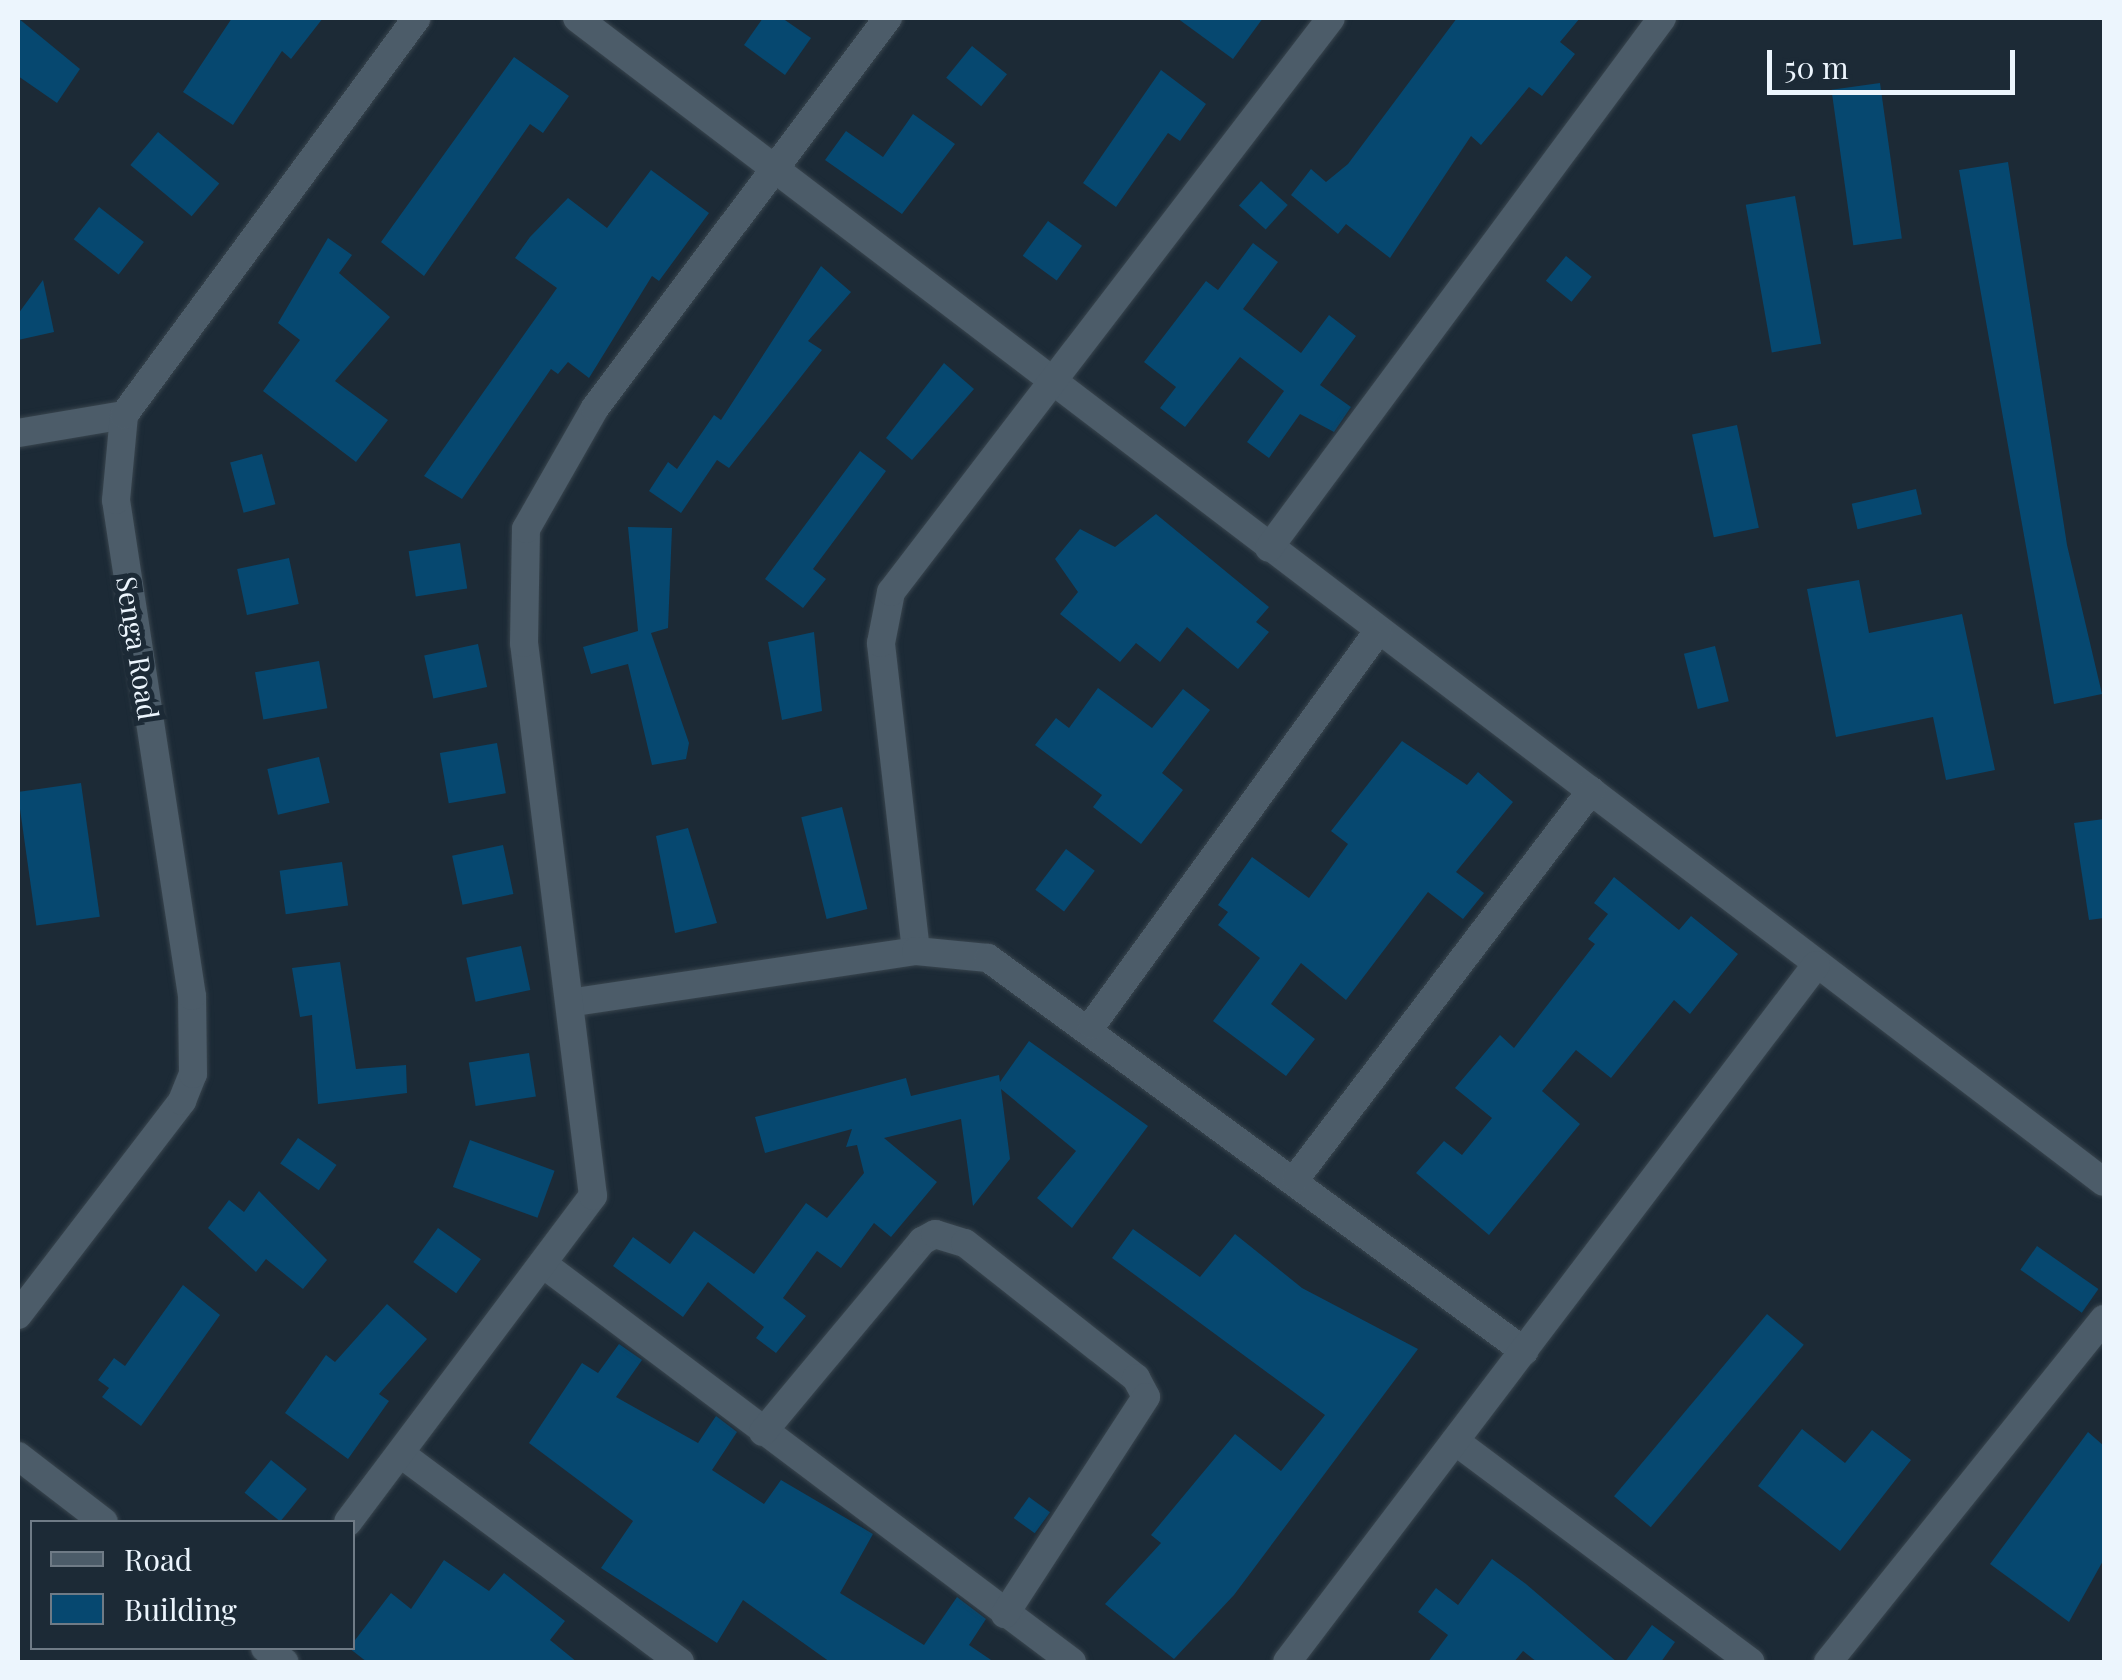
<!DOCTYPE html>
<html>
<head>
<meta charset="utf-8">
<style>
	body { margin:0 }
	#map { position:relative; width:2122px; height:1680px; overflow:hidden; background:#1c2a36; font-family:"Playfair Display",serif }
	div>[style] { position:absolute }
	.building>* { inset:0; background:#064870; transform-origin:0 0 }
	.roads { filter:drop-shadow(0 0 2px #39454e) drop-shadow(0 0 2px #39454e) }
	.minor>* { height:28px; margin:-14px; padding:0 14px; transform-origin:14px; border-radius:14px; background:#4c5c69 }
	span { translate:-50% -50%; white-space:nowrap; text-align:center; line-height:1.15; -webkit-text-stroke:10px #1c2a36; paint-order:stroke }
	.street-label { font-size:28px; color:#ecf5fd }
	.frame { position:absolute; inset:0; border:20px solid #ecf5fd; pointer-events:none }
	.legend { position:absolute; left:30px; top:1520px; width:325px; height:130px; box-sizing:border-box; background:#1c2a36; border:2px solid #6f7b86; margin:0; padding:12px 18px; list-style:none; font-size:30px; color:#ecf5fd }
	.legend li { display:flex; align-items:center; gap:20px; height:50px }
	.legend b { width:50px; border:2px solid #6f7b86 }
	.scale { position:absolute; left:1767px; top:50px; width:248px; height:45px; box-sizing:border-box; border:5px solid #ecf5fd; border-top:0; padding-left:12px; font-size:30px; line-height:35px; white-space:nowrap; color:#ecf5fd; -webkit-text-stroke:8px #1c2a36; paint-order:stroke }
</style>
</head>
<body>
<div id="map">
	<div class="building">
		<div style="clip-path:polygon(18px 18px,80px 69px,57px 103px,18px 76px)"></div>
		<div style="clip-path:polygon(232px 18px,323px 18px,291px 59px,282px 51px,233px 125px,183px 92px)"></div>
		<div style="clip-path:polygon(763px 18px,782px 18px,811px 38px,785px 75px,744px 45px)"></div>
		<div style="clip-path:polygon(1177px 18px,1263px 18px,1233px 59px)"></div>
		<div style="clip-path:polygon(1457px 18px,1580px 18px,1560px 42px,1575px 54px,1542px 96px,1529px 87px,1481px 145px,1471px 136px,1390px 258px,1346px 224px,1338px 234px,1291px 195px,1311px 169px,1326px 182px,1348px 164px)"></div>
		<div style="left:972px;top:46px;width:45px;height:41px;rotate:39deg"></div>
		<div style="clip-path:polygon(514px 57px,569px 96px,543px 133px,530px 124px,424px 276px,381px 242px)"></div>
		<div style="clip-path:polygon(1161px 70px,1206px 104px,1180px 141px,1168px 133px,1116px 207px,1083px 183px)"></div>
		<div style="left:1880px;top:83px;width:157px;height:49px;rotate:82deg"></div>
		<div style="clip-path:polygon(913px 114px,955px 144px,902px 214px,825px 160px,846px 131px,883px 157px)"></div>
		<div style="left:158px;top:132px;width:80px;height:43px;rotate:40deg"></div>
		<div style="clip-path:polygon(2008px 162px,2067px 545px,2102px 694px,2054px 704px,1959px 170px)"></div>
		<div style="clip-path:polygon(651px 170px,709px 213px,659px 281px,652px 276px,589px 378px,568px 362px,558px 374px,551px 369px,462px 499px,424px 476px,557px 288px,515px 258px,530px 237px,568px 198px,607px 228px)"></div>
		<div style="left:1261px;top:181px;width:36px;height:33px;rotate:42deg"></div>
		<div style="left:1795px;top:196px;width:150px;height:50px;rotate:80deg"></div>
		<div style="left:99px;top:207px;width:57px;height:41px;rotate:38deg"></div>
		<div style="left:1048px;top:221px;width:42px;height:43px;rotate:36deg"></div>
		<div style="clip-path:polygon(328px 238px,352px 255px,339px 273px,390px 317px,335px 381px,388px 420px,356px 462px,263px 391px,300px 340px,278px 323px)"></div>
		<div style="clip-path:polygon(1253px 243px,1278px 262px,1243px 309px,1301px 353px,1329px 315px,1356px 336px,1320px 385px,1351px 407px,1334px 432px,1300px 414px,1269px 458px,1247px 442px,1284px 391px,1240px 357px,1185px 427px,1160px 408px,1176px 387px,1144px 362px,1206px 281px,1218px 290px)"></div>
		<div style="left:1566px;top:256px;width:33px;height:32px;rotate:39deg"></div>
		<div style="clip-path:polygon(821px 266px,851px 292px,808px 341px,822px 350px,729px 468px,717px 460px,681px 513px,649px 491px,668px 462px,677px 469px,714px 415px,721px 420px)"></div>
		<div style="clip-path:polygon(43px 280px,54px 332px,18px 340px,18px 314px)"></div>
		<div style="clip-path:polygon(944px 363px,974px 389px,912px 460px,886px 438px)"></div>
		<div style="left:1737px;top:425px;width:105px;height:46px;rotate:78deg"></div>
		<div style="clip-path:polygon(860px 451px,886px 471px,813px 569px,826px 579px,803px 608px,765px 579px)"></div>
		<div style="left:262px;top:454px;width:52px;height:33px;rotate:75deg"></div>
		<div style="left:1916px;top:489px;width:26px;height:66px;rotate:77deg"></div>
		<div style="clip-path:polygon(1156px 514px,1269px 607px,1256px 622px,1269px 632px,1238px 669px,1187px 627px,1160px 662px,1136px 643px,1120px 662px,1060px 614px,1078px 592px,1055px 559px,1080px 529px,1115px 547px)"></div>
		<div style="clip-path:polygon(628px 527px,672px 528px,668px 628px,651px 633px,689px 743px,686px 759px,652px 765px,628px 664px,591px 674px,583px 647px,638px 631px)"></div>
		<div style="left:460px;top:543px;width:46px;height:52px;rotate:81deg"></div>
		<div style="left:289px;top:558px;width:47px;height:53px;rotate:78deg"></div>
		<div style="clip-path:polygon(1859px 580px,1869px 633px,1962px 614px,1995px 770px,1946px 780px,1933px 717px,1836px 737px,1807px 589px)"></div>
		<div style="clip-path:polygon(814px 632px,822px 711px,782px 720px,768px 642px)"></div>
		<div style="left:478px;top:644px;width:44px;height:55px;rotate:78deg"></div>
		<div style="left:1715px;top:646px;width:57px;height:32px;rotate:76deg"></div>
		<div style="left:319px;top:661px;width:48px;height:65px;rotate:80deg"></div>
		<div style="clip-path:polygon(1098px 688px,1152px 728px,1183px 689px,1210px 710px,1162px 773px,1183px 790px,1141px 844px,1093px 807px,1102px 795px,1035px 745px,1056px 718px,1069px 728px)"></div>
		<div style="clip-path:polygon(1402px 741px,1467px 785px,1478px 772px,1513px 802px,1456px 872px,1484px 893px,1463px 919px,1428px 892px,1346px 1000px,1301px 963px,1271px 1004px,1315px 1039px,1286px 1076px,1213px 1021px,1260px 958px,1218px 925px,1228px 912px,1218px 905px,1252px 857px,1309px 898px,1348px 844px,1331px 831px)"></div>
		<div style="left:497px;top:743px;width:51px;height:58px;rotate:80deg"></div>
		<div style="left:319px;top:757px;width:47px;height:53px;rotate:77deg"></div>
		<div style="left:81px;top:783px;width:135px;height:64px;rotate:82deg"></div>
		<div style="left:842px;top:807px;width:105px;height:42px;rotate:76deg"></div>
		<div style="clip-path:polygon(2104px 819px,2104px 918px,2089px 920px,2074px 823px)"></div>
		<div style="clip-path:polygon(688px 828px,717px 923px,675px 933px,656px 836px)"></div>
		<div style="left:503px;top:845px;width:50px;height:52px;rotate:78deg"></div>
		<div style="left:1066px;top:849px;width:36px;height:51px;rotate:37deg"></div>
		<div style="left:342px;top:862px;width:44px;height:63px;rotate:82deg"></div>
		<div style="clip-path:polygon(1614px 877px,1679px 930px,1691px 916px,1738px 954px,1690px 1014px,1674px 1000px,1611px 1078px,1576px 1050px,1542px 1091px,1580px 1124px,1489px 1235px,1416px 1173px,1444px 1141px,1462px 1155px,1492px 1118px,1455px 1088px,1500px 1035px,1514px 1048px,1595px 944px,1588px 939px,1608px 914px,1594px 903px)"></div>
		<div style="left:521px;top:946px;width:45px;height:56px;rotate:78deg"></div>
		<div style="clip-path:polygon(340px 962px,356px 1069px,406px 1065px,407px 1093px,318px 1104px,312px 1015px,300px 1017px,292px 968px)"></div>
		<div style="clip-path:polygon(1029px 1041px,1148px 1126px,1072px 1228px,1037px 1198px,1076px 1151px,1001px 1089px,1010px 1159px,973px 1206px,961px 1119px,884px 1138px,937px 1182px,891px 1237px,874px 1223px,841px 1268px,817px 1251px,783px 1298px,806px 1316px,776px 1353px,756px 1338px,764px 1327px,708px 1282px,683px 1317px,613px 1266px,633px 1237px,670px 1264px,694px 1231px,754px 1274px,806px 1203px,827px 1218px,864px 1173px,857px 1145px,846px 1147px,852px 1129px,765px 1153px,755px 1117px,906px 1078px,911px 1096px,999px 1075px,1000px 1082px)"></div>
		<div style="left:529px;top:1053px;width:44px;height:61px;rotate:81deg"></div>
		<div style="left:298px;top:1138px;width:47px;height:31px;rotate:35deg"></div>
		<div style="left:470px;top:1140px;width:90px;height:50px;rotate:20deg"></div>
		<div style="clip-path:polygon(259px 1191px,327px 1260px,303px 1289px,266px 1259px,256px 1272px,208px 1228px,229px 1200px,244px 1212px)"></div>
		<div style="left:438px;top:1228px;width:53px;height:42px;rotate:36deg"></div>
		<div style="clip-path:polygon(1133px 1229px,1200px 1277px,1235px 1234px,1302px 1288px,1418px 1349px,1234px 1595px,1174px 1659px,1105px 1604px,1161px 1543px,1151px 1535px,1235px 1434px,1281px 1471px,1325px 1415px,1112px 1258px)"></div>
		<div style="left:2037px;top:1246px;width:75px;height:29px;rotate:35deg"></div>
		<div style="clip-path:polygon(183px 1285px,220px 1315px,141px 1426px,102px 1397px,109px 1388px,98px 1380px,114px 1358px,125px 1366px)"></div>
		<div style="clip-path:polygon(387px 1304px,427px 1339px,379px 1394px,389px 1401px,348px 1459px,285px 1413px,326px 1355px,335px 1362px)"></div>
		<div style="left:1767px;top:1314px;width:48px;height:238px;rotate:40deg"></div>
		<div style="clip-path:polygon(619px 1344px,642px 1360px,616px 1397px,698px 1443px,716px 1416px,737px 1432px,712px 1470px,764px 1504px,781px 1480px,873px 1534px,840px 1593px,924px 1645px,957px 1597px,986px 1619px,969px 1645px,994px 1662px,830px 1662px,743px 1600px,717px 1643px,601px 1568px,633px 1521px,529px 1443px,582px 1363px,598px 1373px)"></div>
		<div style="clip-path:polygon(1802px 1429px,1845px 1463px,1872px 1430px,1911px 1460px,1840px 1551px,1758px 1486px)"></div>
		<div style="clip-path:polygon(2088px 1432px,2104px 1446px,2104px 1559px,2069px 1622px,1990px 1564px)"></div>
		<div style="left:271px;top:1460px;width:46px;height:42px;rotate:39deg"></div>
		<div style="left:1029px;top:1497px;width:26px;height:26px;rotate:36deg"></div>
		<div style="clip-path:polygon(1492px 1559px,1526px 1584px,1617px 1662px,1537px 1662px,1523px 1651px,1514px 1662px,1428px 1662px,1448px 1635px,1418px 1612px,1436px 1588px,1458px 1605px)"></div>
		<div style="clip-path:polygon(444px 1560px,489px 1591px,504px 1573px,565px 1621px,550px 1640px,577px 1662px,367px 1662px,349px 1648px,391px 1593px,411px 1609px)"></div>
		<div style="clip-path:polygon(1652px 1625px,1675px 1642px,1661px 1662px,1625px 1662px)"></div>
	</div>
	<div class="roads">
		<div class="minor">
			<div style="left:577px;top:18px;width:1920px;rotate:37.32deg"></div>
			<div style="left:18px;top:433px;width:108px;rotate:-9.6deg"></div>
			<div style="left:1269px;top:548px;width:660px;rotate:-53.44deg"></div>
			<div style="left:916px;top:951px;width:310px;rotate:-96.5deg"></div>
			<div style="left:881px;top:643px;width:52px;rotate:-78.9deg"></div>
			<div style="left:891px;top:592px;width:723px;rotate:-52.53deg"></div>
			<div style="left:575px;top:1002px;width:345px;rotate:-8.5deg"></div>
			<div style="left:916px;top:951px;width:72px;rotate:5.6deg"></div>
			<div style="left:988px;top:958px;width:665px;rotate:36.25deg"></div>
			<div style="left:1092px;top:1025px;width:486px;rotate:-54deg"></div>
			<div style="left:1296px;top:1178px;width:487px;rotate:-52.7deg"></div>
			<div style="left:547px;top:1267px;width:657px;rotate:36.96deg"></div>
			<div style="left:18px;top:1315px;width:270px;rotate:-52.5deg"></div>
			<div style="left:182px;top:1101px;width:29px;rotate:-68deg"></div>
			<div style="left:193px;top:1074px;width:78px;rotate:-90.7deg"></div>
			<div style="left:192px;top:996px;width:502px;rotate:-98.71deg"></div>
			<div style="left:116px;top:500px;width:85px;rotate:-84.6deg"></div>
			<div style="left:124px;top:415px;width:493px;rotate:-53.6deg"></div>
			<div style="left:763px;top:1432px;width:249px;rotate:-50.2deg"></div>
			<div style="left:922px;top:1241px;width:15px;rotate:-28deg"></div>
			<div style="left:935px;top:1234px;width:31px;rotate:17deg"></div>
			<div style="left:965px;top:1243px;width:218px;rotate:38.3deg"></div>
			<div style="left:1136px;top:1378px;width:21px;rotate:62deg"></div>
			<div style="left:1146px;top:1397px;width:259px;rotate:123deg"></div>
			<div style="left:1455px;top:1441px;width:369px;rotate:36.8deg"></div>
			<div style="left:401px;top:1454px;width:348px;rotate:36.7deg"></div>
			<div style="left:18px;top:1456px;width:108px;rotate:37.5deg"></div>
			<div style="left:348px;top:1522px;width:408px;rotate:-53.1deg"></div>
			<div style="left:593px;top:1196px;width:557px;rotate:-97.11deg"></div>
			<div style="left:524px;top:643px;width:114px;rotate:-89deg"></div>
			<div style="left:526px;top:529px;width:139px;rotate:-60.3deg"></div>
			<div style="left:595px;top:408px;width:488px;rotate:-53.1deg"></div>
			<div style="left:265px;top:1648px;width:24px;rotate:36deg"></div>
			<div style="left:1287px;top:1662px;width:875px;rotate:-52.8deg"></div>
			<div style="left:1828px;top:1662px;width:440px;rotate:-51.2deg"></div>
		</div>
	</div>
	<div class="street-label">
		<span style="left:138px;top:648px;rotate:81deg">Senga Road</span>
	</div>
	<div class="frame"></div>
	<ul class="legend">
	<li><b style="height:12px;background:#4c5c69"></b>Road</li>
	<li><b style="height:28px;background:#064870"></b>Building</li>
	</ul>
	<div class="scale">50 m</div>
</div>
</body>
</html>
